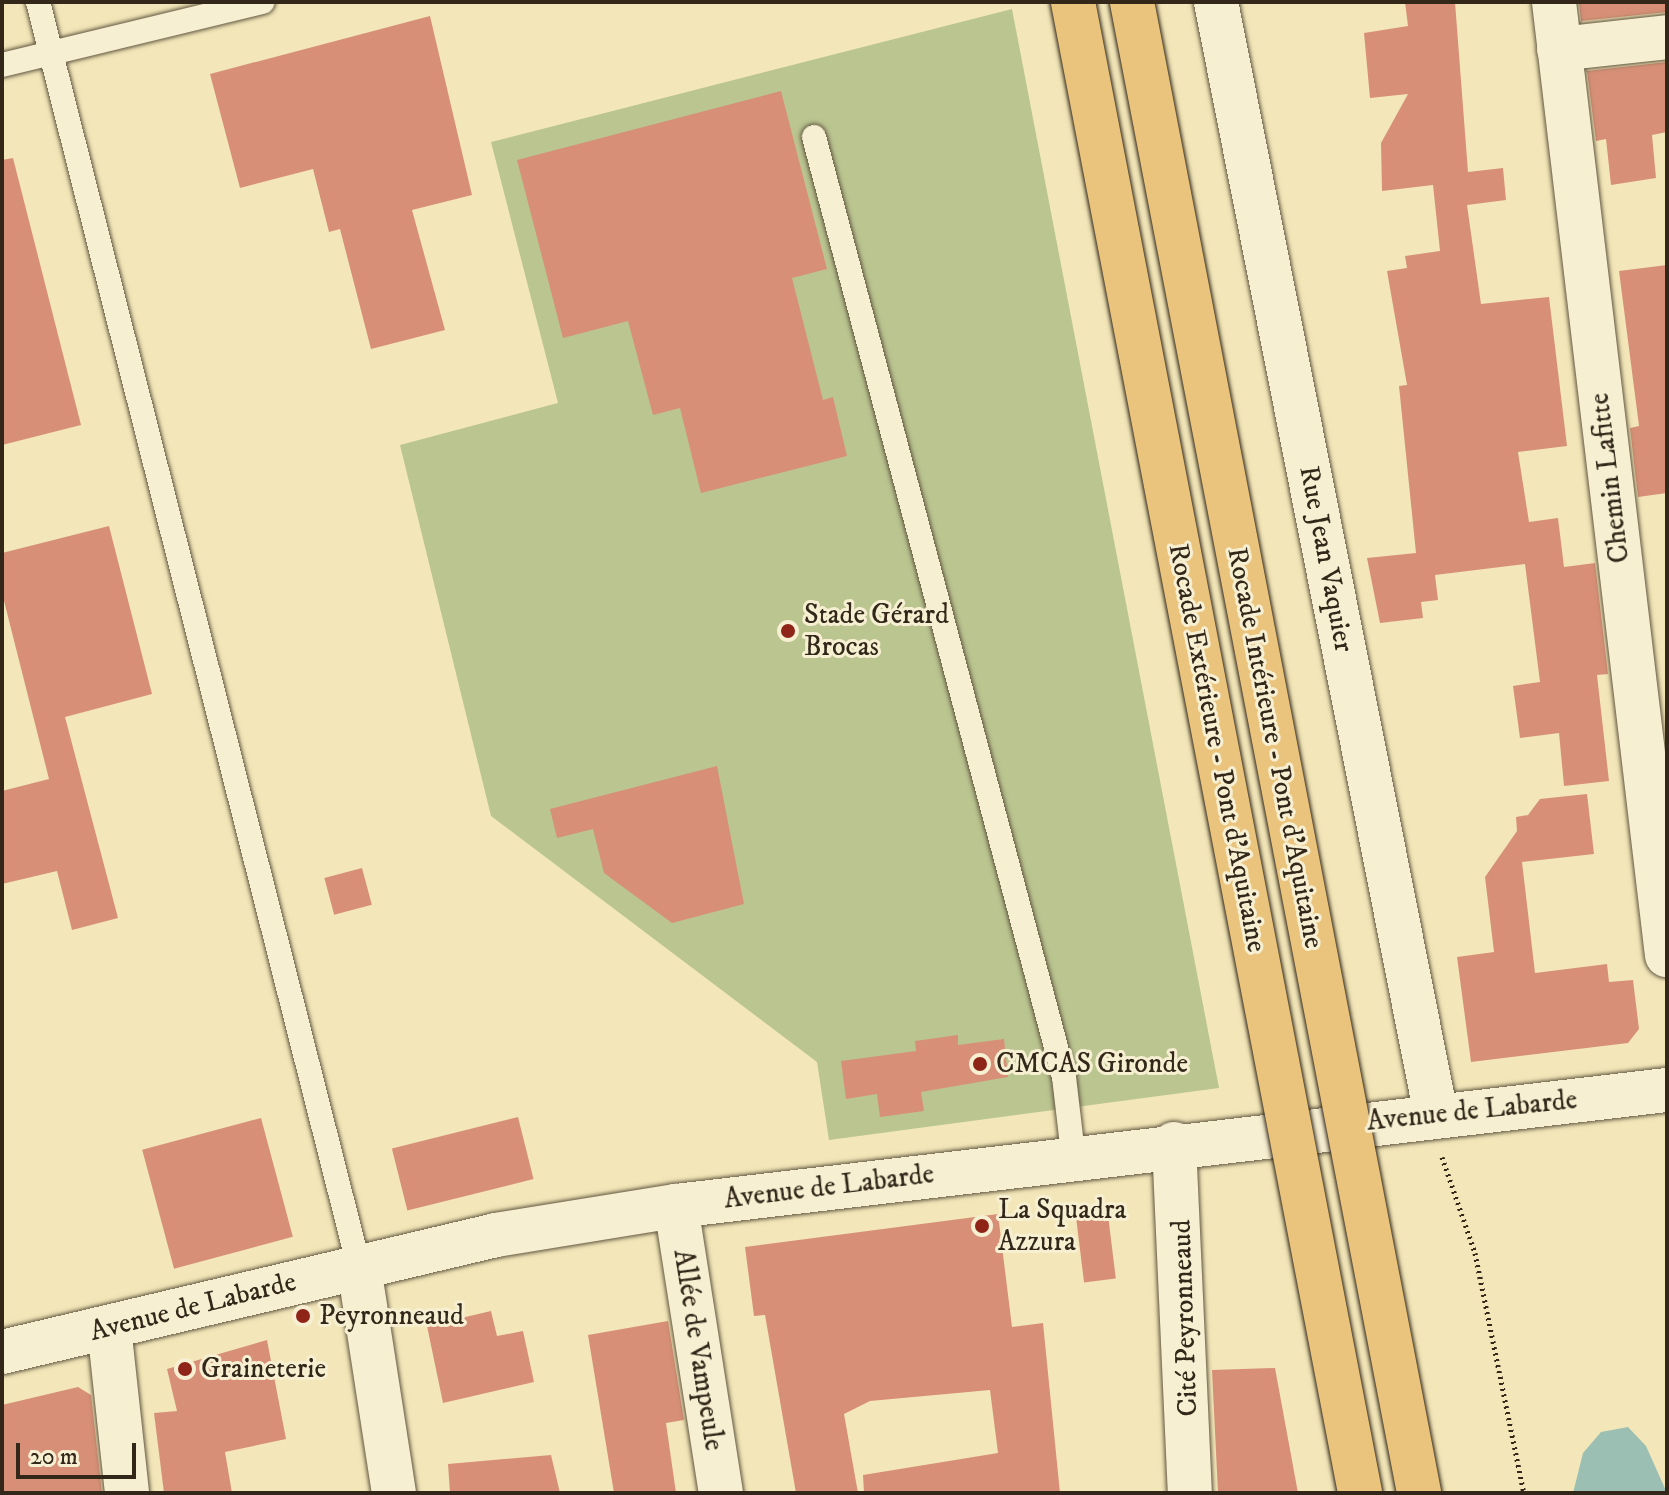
<!DOCTYPE html>
<html>
<head>
<meta charset="utf-8">
<style>
	body { margin:0 }
	#map { position:relative; width:1669px; height:1495px; overflow:hidden; background:#f3e7b9; font-family:"IM FELL DW Pica",serif }
	div>[style] { position:absolute }
	.green>* { inset:0; background:#bac590 }
	.water>* { inset:0; background:#9bbfb2 }
	.building>* { inset:0; background:#d79077; transform-origin:0 0 }
	.path>* { height:5px; margin-top:-2.5px; transform-origin:0; background:repeating-linear-gradient(90deg,#322719 0 2px,transparent 0 6px) }
	.roads { filter:drop-shadow(0 0 2px #625741) drop-shadow(0 0 2px #625741) }
	.lane>* { height:24px; margin:-12px; padding:0 12px; transform-origin:12px; border-radius:12px; background:#f7efd2 }
	.street>* { height:44px; margin:-22px; padding:0 22px; transform-origin:22px; border-radius:22px; background:#f7efd2 }
	.secondary>* { height:44px; margin:-22px; padding:0 22px; transform-origin:22px; border-radius:22px; background:#f7efd2 }
	.bridges { filter:drop-shadow(0 0 2px #322719) drop-shadow(0 0 2px #322719) }
	.highway-bridge>* { height:44px; margin:-22px; padding:0 22px; transform-origin:22px; border-radius:22px; background:#eac47c }
	.dots>* { width:22px; height:22px; translate:-50% -50%; box-sizing:border-box; border:4px solid #f7efd2; border-radius:50% }
	span { translate:-50% -50%; white-space:nowrap; text-align:center; line-height:1.15; -webkit-text-stroke:6px #f7efd2; paint-order:stroke }
	.street-label { font-size:28px; color:#322719 }
	.poi-label { font-size:28px; color:#322719 }
	.left { translate:0 -50%; text-align:left }
	.frame { position:absolute; inset:0; border:4px solid #322719; pointer-events:none }
	.scale { position:absolute; left:16px; top:1443px; width:120px; height:36px; box-sizing:border-box; border:4px solid #322719; border-top:0; padding-left:10px; font-size:24px; line-height:28px; white-space:nowrap; color:#322719; -webkit-text-stroke:6px #f7efd2; paint-order:stroke }
</style>
</head>
<body>
<div id="map">
	<div class="green">
		<div style="clip-path:polygon(1012px 9px,1219px 1088px,829px 1140px,817px 1062px,491px 816px,400px 445px,558px 403px,491px 142px)"></div>
	</div>
	<div class="water">
		<div style="clip-path:polygon(1628px 1427px,1646px 1446px,1667px 1493px,1573px 1493px,1583px 1453px,1601px 1432px)"></div>
	</div>
	<div class="building">
		<div style="clip-path:polygon(1405px 2px,1455px 2px,1468px 172px,1503px 168px,1506px 200px,1467px 205px,1481px 304px,1549px 297px,1567px 446px,1518px 452px,1529px 522px,1558px 518px,1564px 567px,1595px 563px,1608px 674px,1597px 675px,1609px 781px,1564px 786px,1559px 733px,1520px 738px,1513px 686px,1540px 682px,1525px 564px,1435px 575px,1438px 600px,1421px 602px,1423px 618px,1380px 623px,1367px 558px,1416px 553px,1399px 386px,1407px 385px,1387px 271px,1407px 268px,1405px 256px,1440px 251px,1433px 185px,1382px 191px,1381px 143px,1408px 94px,1370px 98px,1364px 33px,1408px 26px)"></div>
		<div style="clip-path:polygon(1579px 2px,1667px 2px,1667px 12px,1581px 21px)"></div>
		<div style="clip-path:polygon(430px 16px,472px 195px,412px 210px,445px 330px,371px 349px,340px 229px,329px 232px,313px 169px,240px 188px,210px 74px)"></div>
		<div style="clip-path:polygon(1667px 62px,1667px 132px,1652px 135px,1656px 178px,1611px 185px,1606px 139px,1596px 141px,1587px 71px)"></div>
		<div style="clip-path:polygon(781px 91px,827px 269px,792px 278px,823px 400px,833px 397px,847px 456px,701px 493px,680px 408px,653px 415px,628px 321px,563px 338px,517px 160px)"></div>
		<div style="clip-path:polygon(13px 158px,81px 425px,2px 445px,2px 160px)"></div>
		<div style="clip-path:polygon(1667px 265px,1667px 493px,1638px 497px,1630px 428px,1639px 426px,1619px 271px)"></div>
		<div style="clip-path:polygon(109px 526px,152px 694px,65px 717px,118px 918px,72px 930px,57px 871px,2px 884px,2px 791px,49px 779px,2px 593px,2px 553px)"></div>
		<div style="clip-path:polygon(717px 766px,744px 904px,672px 923px,604px 873px,593px 829px,557px 838px,550px 809px)"></div>
		<div style="clip-path:polygon(1587px 794px,1594px 854px,1522px 862px,1535px 973px,1607px 964px,1609px 982px,1633px 980px,1639px 1029px,1628px 1043px,1471px 1062px,1457px 957px,1494px 952px,1485px 877px,1517px 831px,1516px 817px,1528px 815px,1540px 799px)"></div>
		<div style="left:362px;top:868px;width:38px;height:39px;rotate:75deg"></div>
		<div style="clip-path:polygon(958px 1035px,958px 1045px,1004px 1039px,1008px 1077px,921px 1092px,924px 1111px,880px 1117px,877px 1094px,846px 1099px,841px 1061px,916px 1051px,915px 1041px)"></div>
		<div style="left:518px;top:1117px;width:64px;height:130px;rotate:76deg"></div>
		<div style="left:261px;top:1118px;width:123px;height:123px;rotate:75deg"></div>
		<div style="clip-path:polygon(998px 1214px,1012px 1327px,1043px 1323px,1060px 1493px,864px 1493px,863px 1475px,998px 1453px,990px 1390px,870px 1401px,844px 1414px,858px 1493px,796px 1493px,765px 1315px,754px 1316px,745px 1247px)"></div>
		<div style="left:1108px;top:1215px;width:64px;height:32px;rotate:83deg"></div>
		<div style="clip-path:polygon(491px 1311px,497px 1336px,523px 1331px,534px 1382px,443px 1403px,427px 1326px)"></div>
		<div style="clip-path:polygon(668px 1321px,684px 1420px,666px 1423px,676px 1493px,614px 1493px,588px 1335px)"></div>
		<div style="clip-path:polygon(267px 1340px,286px 1439px,225px 1452px,232px 1493px,164px 1493px,154px 1413px,177px 1411px,167px 1369px)"></div>
		<div style="clip-path:polygon(1275px 1368px,1298px 1493px,1218px 1493px,1212px 1370px)"></div>
		<div style="clip-path:polygon(78px 1387px,91px 1395px,102px 1493px,2px 1493px,2px 1405px)"></div>
		<div style="clip-path:polygon(551px 1455px,560px 1493px,450px 1493px,448px 1464px)"></div>
	</div>
	<div class="path">
		<div style="left:1442px;top:1157px;width:102px;rotate:71deg"></div>
		<div style="left:1475px;top:1253px;width:245px;rotate:78.5deg"></div>
	</div>
	<div class="roads">
		<div class="lane">
			<div style="left:38px;top:2px;width:1305px;rotate:75.76deg"></div>
			<div style="left:2px;top:65px;width:268px;rotate:-13.6deg"></div>
			<div style="left:814px;top:137px;width:973px;rotate:75.11deg"></div>
			<div style="left:1064px;top:1077px;width:78px;rotate:83.3deg"></div>
		</div>
		<div class="street">
			<div style="left:1216px;top:2px;width:1135px;rotate:78.82deg"></div>
			<div style="left:1554px;top:2px;width:960px;rotate:83.24deg"></div>
			<div style="left:1559px;top:49px;width:109px;rotate:-6.3deg"></div>
			<div style="left:1174px;top:1144px;width:349px;rotate:87.4deg"></div>
			<div style="left:676px;top:1206px;width:291px;rotate:81.1deg"></div>
			<div style="left:359px;top:1267px;width:229px;rotate:81.2deg"></div>
			<div style="left:109px;top:1327px;width:167px;rotate:83.8deg"></div>
		</div>
		<div class="secondary">
			<div style="left:2px;top:1352px;width:508px;rotate:-13.32deg"></div>
			<div style="left:496px;top:1235px;width:182px;rotate:-9.2deg"></div>
			<div style="left:676px;top:1206px;width:998px;rotate:-6.68deg"></div>
		</div>
	</div>
	<div class="bridges">
		<div class="highway-bridge">
			<div style="left:1073px;top:2px;width:1518px;rotate:79.1deg"></div>
			<div style="left:1132px;top:2px;width:1518px;rotate:79.1deg"></div>
		</div>
	</div>
	<div class="dots">
		<div style="left:788px;top:631px;background:#8f2418"></div>
		<div style="left:980px;top:1064px;background:#8f2418"></div>
		<div style="left:982px;top:1226px;background:#8f2418"></div>
		<div style="left:303px;top:1316px;background:#8f2418"></div>
		<div style="left:185px;top:1369px;background:#8f2418"></div>
	</div>
	<div class="street-label">
		<span style="left:1610px;top:478px;rotate:-97deg">Chemin Lafitte</span>
		<span style="left:1326px;top:559px;rotate:79deg">Rue Jean Vaquier</span>
		<span style="left:1217px;top:748px;rotate:79deg">Rocade Extérieure - Pont d'Aquitaine</span>
		<span style="left:1275px;top:748px;rotate:79deg">Rocade Intérieure - Pont d'Aquitaine</span>
		<span style="left:1472px;top:1111px;rotate:-6deg">Avenue de Labarde</span>
		<span style="left:829px;top:1187px;rotate:-7deg">Avenue de Labarde</span>
		<span style="left:193px;top:1307px;rotate:-14deg">Avenue de Labarde</span>
		<span style="left:1185px;top:1318px;rotate:-92deg">Cité Peyronneaud</span>
		<span style="left:698px;top:1350px;rotate:81deg">Allée de Vampeule</span>
	</div>
	<div class="poi-label">
		<span class="left" style="left:804px;top:631px">Stade Gérard<br>Brocas</span>
		<span class="left" style="left:996px;top:1064px">CMCAS Gironde</span>
		<span class="left" style="left:998px;top:1226px">La Squadra<br>Azzura</span>
		<span class="left" style="left:319px;top:1316px">Peyronneaud</span>
		<span class="left" style="left:201px;top:1369px">Graineterie</span>
	</div>
	<div class="frame"></div>
	<div class="scale">20 m</div>
</div>
</body>
</html>
